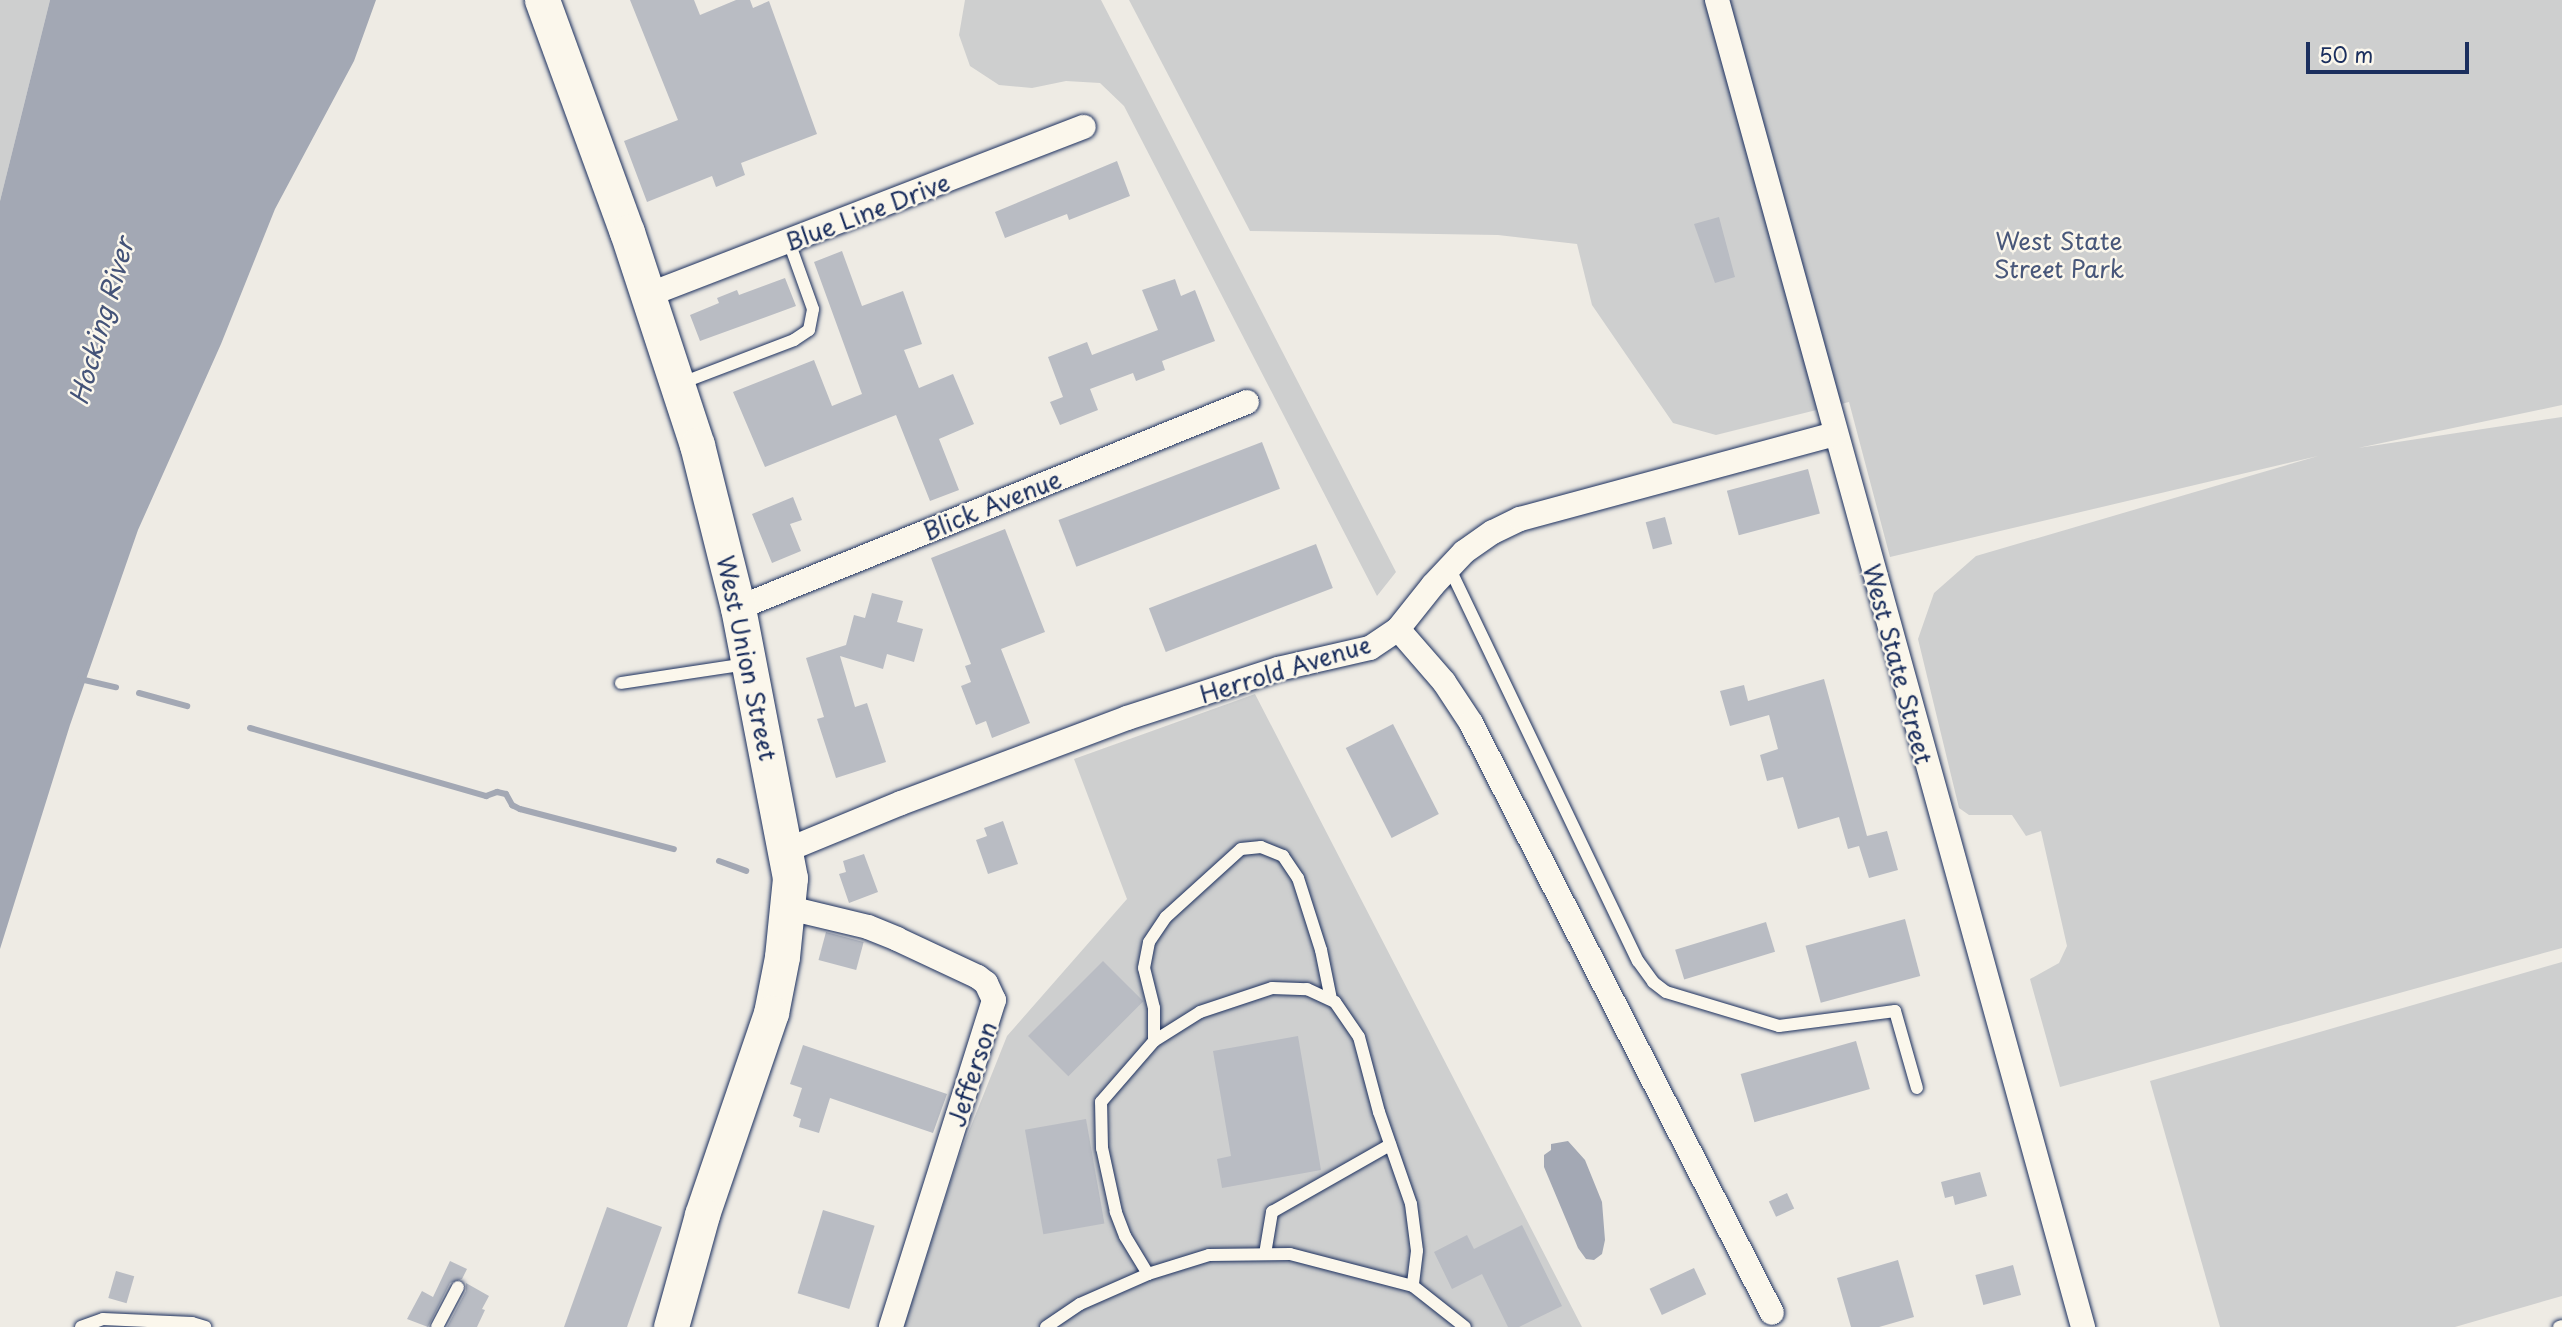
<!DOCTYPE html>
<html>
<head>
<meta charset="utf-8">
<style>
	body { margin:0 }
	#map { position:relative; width:2562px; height:1327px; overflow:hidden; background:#eeebe4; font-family:"Playpen Sans",sans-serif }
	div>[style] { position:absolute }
	.green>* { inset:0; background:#cecfcf }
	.water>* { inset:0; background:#a3a8b4 }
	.stream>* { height:6px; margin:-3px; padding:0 3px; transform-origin:3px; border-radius:3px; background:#a3a8b4 }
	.building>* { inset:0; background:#b9bcc3; transform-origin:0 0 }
	.roads { filter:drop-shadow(0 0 2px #1b2f5e) drop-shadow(0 0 2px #1b2f5e) }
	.lane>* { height:12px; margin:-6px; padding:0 6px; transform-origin:6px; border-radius:6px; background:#fbf7ec }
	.street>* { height:24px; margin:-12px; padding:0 12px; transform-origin:12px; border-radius:12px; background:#fbf7ec }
	.secondary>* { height:35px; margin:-17.5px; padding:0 17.5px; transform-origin:17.5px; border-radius:17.5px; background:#fbf7ec }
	span { translate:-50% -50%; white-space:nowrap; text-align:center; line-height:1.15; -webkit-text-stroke:5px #fbf7ec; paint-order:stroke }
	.street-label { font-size:24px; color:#1b2f5e }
	.park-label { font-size:24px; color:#48577a }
	.water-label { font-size:26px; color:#445378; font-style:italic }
	.scale { position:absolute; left:2306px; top:42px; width:163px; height:32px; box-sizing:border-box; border:4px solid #1b2f5e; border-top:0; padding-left:9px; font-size:21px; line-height:24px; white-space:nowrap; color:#1b2f5e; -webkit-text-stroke:5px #fbf7ec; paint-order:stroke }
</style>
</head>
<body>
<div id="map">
	<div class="green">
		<div style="clip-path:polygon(0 0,50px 0,0 201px)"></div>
		<div style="clip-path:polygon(965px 0,1101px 0,1396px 572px,1377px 596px,1124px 106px,1100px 83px,1066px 81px,1032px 88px,999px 85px,970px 66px,959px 35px)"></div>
		<div style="clip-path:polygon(1129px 0,2562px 0,2562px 405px,2358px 448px,2562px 417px,2562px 948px,2060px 1087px,2030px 979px,2059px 963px,2067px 946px,2041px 831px,2026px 836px,2012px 815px,1969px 815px,1959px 808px,1918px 639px,1934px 593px,1976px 556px,2318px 456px,1890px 557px,1849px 402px,1716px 435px,1673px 423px,1592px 305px,1577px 244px,1498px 235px,1250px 231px)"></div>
		<div style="clip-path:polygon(1255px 694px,1582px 1327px,904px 1327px,959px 1156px,1007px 1036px,1127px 899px,1074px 759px)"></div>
		<div style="clip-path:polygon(2562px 962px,2562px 1296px,2455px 1327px,2220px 1327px,2150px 1081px)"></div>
	</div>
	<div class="water">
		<div style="clip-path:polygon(50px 0,376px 0,354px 61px,275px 209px,221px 344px,138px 530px,70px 725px,0 949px,0 201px)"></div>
		<div style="clip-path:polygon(1568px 1141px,1585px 1160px,1602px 1202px,1605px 1240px,1602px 1254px,1594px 1260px,1586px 1259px,1578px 1248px,1544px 1167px,1544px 1155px,1551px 1150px,1551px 1144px)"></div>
	</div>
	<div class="stream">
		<div style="left:80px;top:679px;width:37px;rotate:13deg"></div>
		<div style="left:139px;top:693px;width:50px;rotate:15.2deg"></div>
		<div style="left:250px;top:728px;width:246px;rotate:16.1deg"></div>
		<div style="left:486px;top:796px;width:12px;rotate:-20deg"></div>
		<div style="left:497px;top:792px;width:9px;rotate:13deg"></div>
		<div style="left:506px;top:794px;width:13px;rotate:61deg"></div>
		<div style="left:512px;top:805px;width:9px;rotate:27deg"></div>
		<div style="left:520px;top:809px;width:159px;rotate:14.6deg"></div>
		<div style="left:719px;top:861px;width:29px;rotate:20deg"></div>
	</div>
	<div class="building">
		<div style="clip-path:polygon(630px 0,694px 0,700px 15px,736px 0,750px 0,753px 8px,769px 1px,817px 134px,741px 163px,745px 175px,716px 187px,712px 176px,647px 202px,624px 141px,678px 120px)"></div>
		<div style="clip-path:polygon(1117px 161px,1130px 196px,1069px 220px,1067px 214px,1005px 238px,995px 212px)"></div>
		<div style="clip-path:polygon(1719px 217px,1735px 277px,1715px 283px,1694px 224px)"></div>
		<div style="clip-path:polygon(842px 251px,862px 306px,903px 291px,922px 344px,904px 350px,919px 388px,953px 374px,974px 424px,939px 439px,959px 490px,930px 501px,896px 415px,765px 467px,733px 392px,814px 360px,832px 406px,862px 394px,814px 262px)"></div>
		<div style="clip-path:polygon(785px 278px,796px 306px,700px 341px,690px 315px,719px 303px,717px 298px,737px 290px,739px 295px)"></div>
		<div style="clip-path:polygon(1175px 279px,1181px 296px,1195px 290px,1215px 341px,1162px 361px,1165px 370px,1136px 381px,1133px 373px,1090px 389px,1098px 410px,1060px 425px,1050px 402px,1063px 397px,1048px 357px,1087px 342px,1092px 355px,1158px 330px,1142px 290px)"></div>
		<div style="left:1262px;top:442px;width:50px;height:218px;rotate:69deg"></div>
		<div style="left:1808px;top:469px;width:46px;height:84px;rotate:75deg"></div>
		<div style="clip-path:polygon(793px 497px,802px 520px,790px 524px,801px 551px,772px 563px,752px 514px)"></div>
		<div style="left:1665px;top:517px;width:28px;height:20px;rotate:75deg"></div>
		<div style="clip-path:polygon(1005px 529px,1045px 632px,1001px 649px,1030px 723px,992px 738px,986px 721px,976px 725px,961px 686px,971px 682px,965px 666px,971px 664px,931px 558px)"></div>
		<div style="left:1316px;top:544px;width:47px;height:179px;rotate:69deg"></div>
		<div style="clip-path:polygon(872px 593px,903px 601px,897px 622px,923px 629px,914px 662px,887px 654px,883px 669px,840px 656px,855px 707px,867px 703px,886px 762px,836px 778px,817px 719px,824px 717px,806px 658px,846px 645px,854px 615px,865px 618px)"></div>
		<div style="clip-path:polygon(1824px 679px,1867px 836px,1887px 831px,1898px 870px,1869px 878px,1859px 846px,1848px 849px,1839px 817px,1798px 829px,1783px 777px,1767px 781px,1760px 755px,1778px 749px,1769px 715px,1730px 726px,1720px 691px,1744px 685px,1748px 701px)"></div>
		<div style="left:1393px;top:724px;width:101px;height:53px;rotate:63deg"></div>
		<div style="clip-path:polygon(1003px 821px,1018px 864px,988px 874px,976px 840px,987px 836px,984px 828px)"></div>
		<div style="clip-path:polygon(864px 854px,878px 892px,849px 903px,839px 874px,846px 872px,843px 861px)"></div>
		<div style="left:1905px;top:919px;width:59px;height:103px;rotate:75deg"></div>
		<div style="left:1766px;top:922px;width:31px;height:95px;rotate:73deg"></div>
		<div style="left:826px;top:932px;width:39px;height:29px;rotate:15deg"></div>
		<div style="left:1103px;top:961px;width:57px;height:106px;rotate:45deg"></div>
		<div style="clip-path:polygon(1298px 1036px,1321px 1170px,1222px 1188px,1217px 1159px,1231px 1156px,1213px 1051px)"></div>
		<div style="left:1856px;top:1041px;width:50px;height:120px;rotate:74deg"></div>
		<div style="clip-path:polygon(803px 1045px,947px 1094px,933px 1133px,830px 1098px,819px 1133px,799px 1127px,801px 1119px,793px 1116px,802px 1088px,790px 1084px)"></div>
		<div style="left:1086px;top:1119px;width:106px;height:62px;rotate:80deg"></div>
		<div style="clip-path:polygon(1980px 1172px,1987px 1196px,1955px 1205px,1953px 1196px,1945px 1198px,1941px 1182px)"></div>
		<div style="left:1787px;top:1193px;width:17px;height:20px;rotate:65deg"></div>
		<div style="clip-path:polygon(607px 1207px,662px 1227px,627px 1327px,564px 1327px)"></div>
		<div style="left:823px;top:1210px;width:54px;height:87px;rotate:17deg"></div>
		<div style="clip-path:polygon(1522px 1225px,1562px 1306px,1519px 1327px,1508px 1327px,1482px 1274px,1452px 1289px,1434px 1252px,1467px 1235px,1474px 1249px)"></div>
		<div style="clip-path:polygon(1898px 1260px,1914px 1317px,1879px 1327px,1851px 1327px,1837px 1278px)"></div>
		<div style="clip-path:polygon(450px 1261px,467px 1269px,462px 1279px,450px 1283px,428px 1327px,407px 1319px,422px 1291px,433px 1297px)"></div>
		<div style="left:2013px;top:1265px;width:31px;height:39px;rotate:75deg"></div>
		<div style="left:1694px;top:1268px;width:29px;height:49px;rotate:65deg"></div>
		<div style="left:116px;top:1271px;width:19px;height:28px;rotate:16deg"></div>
		<div style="clip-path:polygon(466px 1283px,489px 1296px,482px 1309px,485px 1310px,477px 1327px,447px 1327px,466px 1291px)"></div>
	</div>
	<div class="roads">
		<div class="lane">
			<div style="left:679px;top:384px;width:123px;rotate:-20.9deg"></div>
			<div style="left:794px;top:340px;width:18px;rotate:-34deg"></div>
			<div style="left:809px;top:330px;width:21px;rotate:-79deg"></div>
			<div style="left:813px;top:309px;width:71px;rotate:-109.7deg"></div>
			<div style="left:1449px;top:567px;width:437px;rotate:64.4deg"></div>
			<div style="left:1638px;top:961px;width:26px;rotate:54deg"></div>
			<div style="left:1653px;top:982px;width:16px;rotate:38deg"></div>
			<div style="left:1666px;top:992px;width:118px;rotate:16.7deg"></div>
			<div style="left:1779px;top:1026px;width:117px;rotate:-7.4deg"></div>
			<div style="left:1895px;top:1011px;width:80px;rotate:74.1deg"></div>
			<div style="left:621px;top:683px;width:126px;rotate:-8.6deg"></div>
			<div style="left:1154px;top:1041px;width:33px;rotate:-90deg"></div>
			<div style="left:1154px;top:1008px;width:41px;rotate:-104deg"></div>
			<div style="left:1144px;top:968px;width:26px;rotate:-79deg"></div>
			<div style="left:1149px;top:942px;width:30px;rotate:-56deg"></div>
			<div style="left:1166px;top:917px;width:101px;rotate:-42.2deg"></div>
			<div style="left:1241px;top:849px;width:20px;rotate:-6deg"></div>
			<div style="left:1261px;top:847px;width:24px;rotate:22deg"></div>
			<div style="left:1283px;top:856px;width:27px;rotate:56deg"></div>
			<div style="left:1298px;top:878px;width:76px;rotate:72.3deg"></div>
			<div style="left:1321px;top:950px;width:50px;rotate:78.5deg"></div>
			<div style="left:1265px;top:1254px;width:43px;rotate:-80.5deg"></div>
			<div style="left:1272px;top:1212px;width:136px;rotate:-29.6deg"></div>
			<div style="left:1148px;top:1274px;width:44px;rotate:-121.2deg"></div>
			<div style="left:1125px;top:1236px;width:26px;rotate:-111deg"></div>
			<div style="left:1116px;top:1212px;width:66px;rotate:-102.3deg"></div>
			<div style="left:1102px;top:1148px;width:46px;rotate:-91.2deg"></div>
			<div style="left:1101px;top:1102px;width:81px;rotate:-49deg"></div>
			<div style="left:1154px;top:1041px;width:54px;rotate:-32.2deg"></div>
			<div style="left:1200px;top:1012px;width:76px;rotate:-18.4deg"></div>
			<div style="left:1272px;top:988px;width:35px;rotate:2deg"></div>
			<div style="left:1307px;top:989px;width:31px;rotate:25deg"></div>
			<div style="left:1335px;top:1002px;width:42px;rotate:55.6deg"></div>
			<div style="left:1359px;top:1037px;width:78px;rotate:75.1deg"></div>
			<div style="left:1379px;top:1112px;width:97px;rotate:70.8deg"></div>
			<div style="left:1411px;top:1204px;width:47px;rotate:82.7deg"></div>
			<div style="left:1417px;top:1251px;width:35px;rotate:97deg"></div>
			<div style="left:81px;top:1327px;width:23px;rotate:-20deg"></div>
			<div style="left:103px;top:1319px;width:89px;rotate:2.6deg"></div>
			<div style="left:192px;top:1323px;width:14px;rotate:17deg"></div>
			<div style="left:437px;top:1327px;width:45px;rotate:-62.3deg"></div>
			<div style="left:1046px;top:1327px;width:41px;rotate:-34.1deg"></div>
			<div style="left:1080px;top:1304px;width:74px;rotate:-23.8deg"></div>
			<div style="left:1148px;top:1274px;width:64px;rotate:-17.3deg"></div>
			<div style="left:1209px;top:1255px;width:81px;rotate:-0.7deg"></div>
			<div style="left:1290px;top:1254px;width:127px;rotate:14.6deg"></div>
			<div style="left:1413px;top:1286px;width:66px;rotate:38.3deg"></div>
			<div style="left:2559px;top:1327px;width:3px;rotate:-18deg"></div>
		</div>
		<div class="street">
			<div style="left:1717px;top:0;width:1377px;rotate:74.58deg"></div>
			<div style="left:648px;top:295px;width:467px;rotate:-21.1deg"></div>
			<div style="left:738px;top:608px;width:549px;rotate:-22.03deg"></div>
			<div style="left:1398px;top:629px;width:70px;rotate:49deg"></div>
			<div style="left:1444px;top:682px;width:49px;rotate:56.6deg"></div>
			<div style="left:1471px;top:723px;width:662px;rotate:62.97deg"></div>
			<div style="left:787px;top:850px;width:123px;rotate:-22.4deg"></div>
			<div style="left:901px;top:803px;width:241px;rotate:-20.6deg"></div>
			<div style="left:1127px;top:718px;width:159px;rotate:-18deg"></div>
			<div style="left:1278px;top:669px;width:94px;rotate:-12.9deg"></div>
			<div style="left:1370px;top:648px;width:34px;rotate:-34deg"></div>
			<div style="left:1398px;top:629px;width:56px;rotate:-51.5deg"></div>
			<div style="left:1433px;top:585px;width:45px;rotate:-46.8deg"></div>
			<div style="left:1464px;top:552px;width:35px;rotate:-35deg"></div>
			<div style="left:1493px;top:532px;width:30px;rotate:-26deg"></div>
			<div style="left:1520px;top:519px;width:327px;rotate:-15.1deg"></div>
			<div style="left:789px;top:908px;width:81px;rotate:13.5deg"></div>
			<div style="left:868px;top:927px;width:31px;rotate:22deg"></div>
			<div style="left:897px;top:939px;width:89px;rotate:25.1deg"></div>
			<div style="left:978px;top:977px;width:10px;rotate:37deg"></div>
			<div style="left:986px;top:983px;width:19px;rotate:65deg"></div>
			<div style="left:994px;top:1000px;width:343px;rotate:107.5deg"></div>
		</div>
		<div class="secondary">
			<div style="left:542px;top:0;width:247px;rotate:69.9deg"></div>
			<div style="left:627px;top:232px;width:224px;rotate:71.8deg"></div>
			<div style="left:697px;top:445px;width:168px;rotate:75.9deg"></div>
			<div style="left:738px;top:608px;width:275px;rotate:79.1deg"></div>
			<div style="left:790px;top:878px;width:79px;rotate:95.8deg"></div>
			<div style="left:782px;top:957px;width:57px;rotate:101.1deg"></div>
			<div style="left:771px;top:1013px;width:213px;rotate:108.9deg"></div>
			<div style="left:702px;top:1215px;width:116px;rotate:105.5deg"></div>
		</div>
	</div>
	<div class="street-label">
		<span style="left:867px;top:212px;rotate:-21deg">Blue Line Drive</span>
		<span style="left:992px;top:505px;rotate:-22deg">Blick Avenue</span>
		<span style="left:747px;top:658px;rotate:78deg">West Union Street</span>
		<span style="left:1898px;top:664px;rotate:75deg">West State Street</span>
		<span style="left:1285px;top:669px;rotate:-17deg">Herrold Avenue</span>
		<span style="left:972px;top:1074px;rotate:-72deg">Jefferson</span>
	</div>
	<div class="park-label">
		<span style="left:2059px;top:255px">West State<br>Street Park</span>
	</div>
	<div class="water-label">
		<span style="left:101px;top:321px;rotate:-74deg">Hocking River</span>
	</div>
	<div class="scale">50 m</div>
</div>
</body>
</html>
